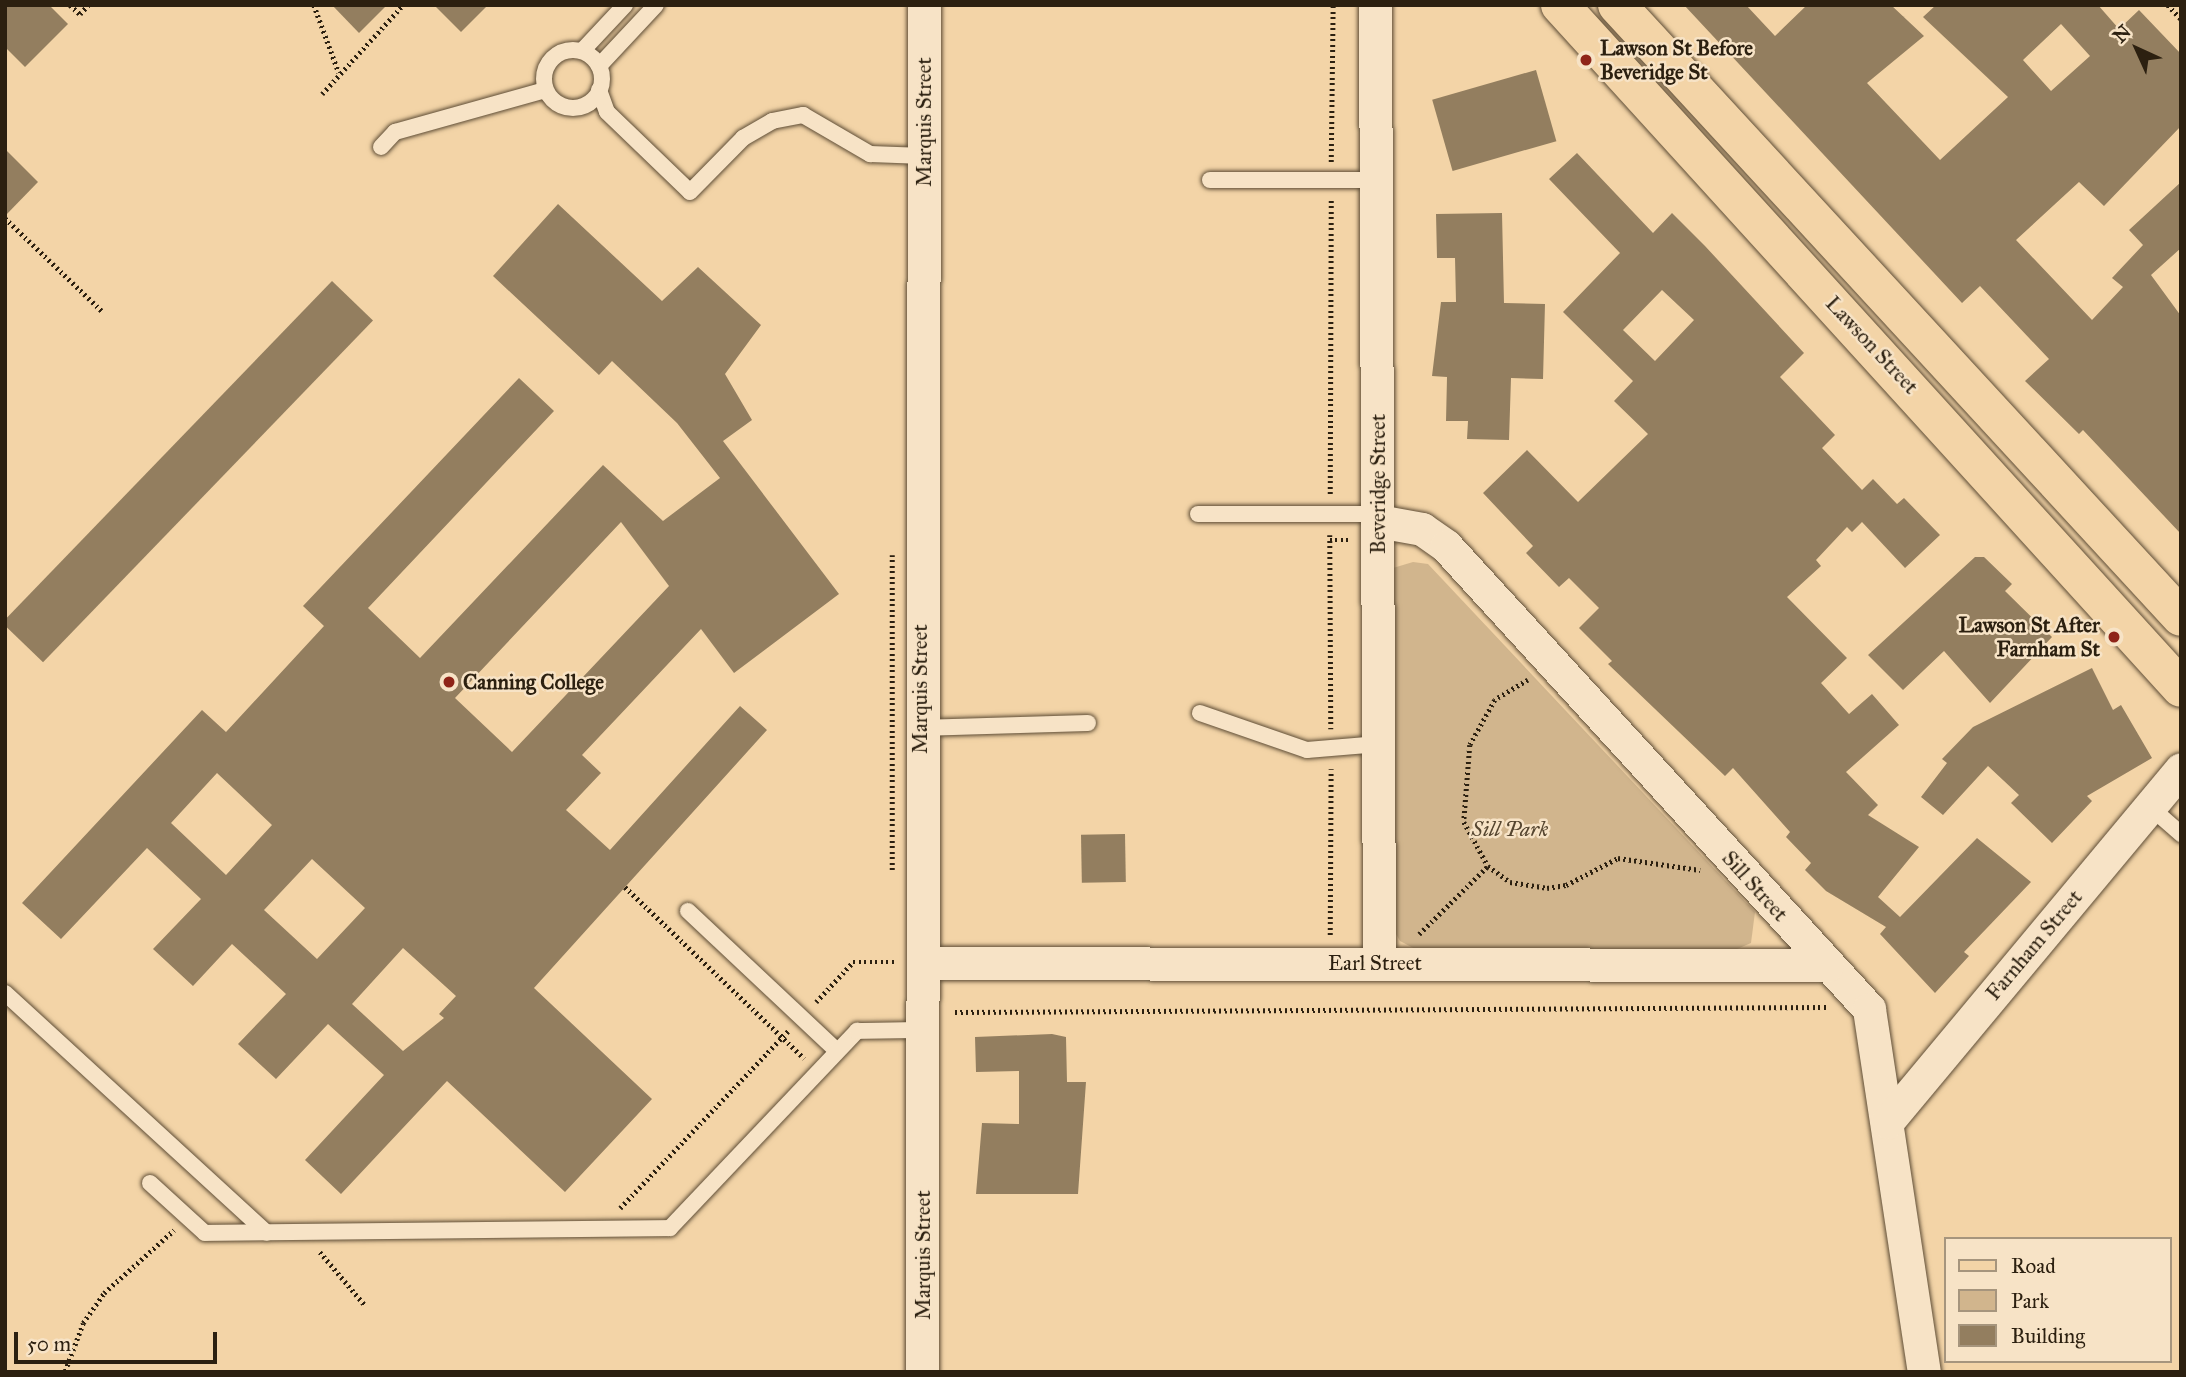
<!DOCTYPE html>
<html>
<head>
<meta charset="utf-8">
<style>
	body { margin:0 }
	#map { position:relative; width:2186px; height:1377px; overflow:hidden; background:#f3d4a7; font-family:"IM FELL Great Primer",serif }
	div>[style] { position:absolute }
	.green>* { inset:0; background:#d1b58d }
	.building>* { inset:0; background:#937e5f; transform-origin:0 0 }
	.path>* { height:4.5px; margin-top:-2.25px; transform-origin:0; background:repeating-linear-gradient(90deg,#2c2010 0 2px,transparent 0 5.5px) }
	.roads { filter:drop-shadow(0 0 2px #5e4d36) drop-shadow(0 0 2px #5e4d36) }
	.lane>* { height:16px; margin:-8px; padding:0 8px; transform-origin:8px; border-radius:8px; background:#f7e3c6 }
	.lane>.ring { margin:-8px; padding:0; box-sizing:content-box; background:none; border:16px solid #f7e3c6; border-radius:50% }
	.street>* { height:33px; margin:-16.5px; padding:0 16.5px; transform-origin:16.5px; border-radius:16.5px; background:#f7e3c6 }
	.primary>* { height:38px; margin:-19px; padding:0 19px; transform-origin:19px; border-radius:19px; background:#f3d4a7 }
	.dots>* { width:19px; height:19px; translate:-50% -50%; box-sizing:border-box; border:4px solid #f7e3c6; border-radius:50% }
	span { translate:-50% -50%; white-space:nowrap; text-align:center; line-height:1.15; -webkit-text-stroke:5px #f7e3c6; paint-order:stroke }
	.poi-label { font-size:21px; color:#2c2010; font-weight:700 }
	.left { translate:0 -50%; text-align:left }
	.right { translate:-100% -50%; text-align:right }
	.street-label { font-size:21px; color:#2c2010 }
	.park-label { font-size:21px; color:#55452f; font-style:italic }
	.frame { position:absolute; inset:0; border:7px solid #2c2010; pointer-events:none }
	.legend { position:absolute; left:1944px; top:1237px; width:228px; height:126px; box-sizing:border-box; background:#f7e3c6; border:2px solid #a6957d; margin:0; padding:9px 12px; list-style:none; font-size:21px; color:#2c2010 }
	.legend li { display:flex; align-items:center; gap:14px; height:35px }
	.legend b { width:35px; border:2px solid #a6957d }
	.north { position:absolute; left:2102px; top:14px; width:70px; height:70px; -webkit-text-stroke:5px #f7e3c6; paint-order:stroke; rotate:315deg; font-size:19px; font-weight:700; line-height:28px; text-align:center; color:#2c2010 }
	.north::after { content:''; display:block; margin:auto; width:24px; height:32px; background:#2c2010; clip-path:polygon(50% 0,100% 100%,50% 72%,0 100%) }
	.scale { position:absolute; left:14px; top:1332px; width:203px; height:32px; box-sizing:border-box; border:4px solid #2c2010; border-top:0; padding-left:9px; font-size:21px; line-height:24px; white-space:nowrap; color:#2c2010; -webkit-text-stroke:5px #f7e3c6; paint-order:stroke }
</style>
</head>
<body>
<div id="map">
	<div class="green">
		<div style="clip-path:polygon(1413px 562px,1428px 564px,1755px 912px,1751px 943px,1737px 949px,1421px 952px,1400px 941px,1388px 920px,1393px 568px)"></div>
	</div>
	<div class="building">
		<div style="clip-path:polygon(5px 5px,49px 5px,68px 24px,25px 67px,5px 47px)"></div>
		<div style="clip-path:polygon(332px 5px,387px 5px,359px 33px)"></div>
		<div style="clip-path:polygon(434px 5px,488px 5px,461px 32px)"></div>
		<div style="clip-path:polygon(evenodd,1684px 5px,1746px 5px,1775px 36px,1807px 5px,1891px 5px,1924px 36px,1867px 83px,1940px 160px,2008px 97px,1923px 17px,1936px 5px,2098px 5px,2119px 29px,2139px 10px,2181px 54px,2181px 126px,2104px 206px,2079px 182px,2016px 240px,2092px 320px,2123px 287px,2112px 278px,2143px 245px,2129px 230px,2181px 182px,2181px 248px,2151px 275px,2181px 316px,2181px 534px,2083px 430px,2079px 434px,2025px 381px,2049px 359px,1980px 286px,1962px 303px,1684px 5px,2061px 24px,2090px 56px,2051px 91px,2023px 60px,2061px 24px)"></div>
		<div style="left:1536px;top:70px;width:74px;height:108px;rotate:74deg"></div>
		<div style="clip-path:polygon(5px 149px,38px 182px,5px 216px)"></div>
		<div style="clip-path:polygon(evenodd,1577px 153px,1653px 233px,1672px 213px,1705px 246px,1804px 353px,1780px 377px,1835px 435px,1822px 448px,1862px 490px,1873px 479px,1897px 504px,1904px 498px,1940px 535px,1905px 568px,1862px 522px,1852px 532px,1847px 527px,1816px 560px,1821px 566px,1787px 597px,1847px 658px,1821px 683px,1849px 714px,1872px 694px,1899px 725px,1846px 772px,1878px 805px,1868px 815px,1919px 847px,1878px 897px,1900px 917px,1977px 838px,2031px 882px,1964px 952px,1969px 956px,1935px 993px,1880px 934px,1886px 927px,1826px 891px,1805px 870px,1811px 863px,1786px 837px,1790px 832px,1733px 768px,1725px 776px,1608px 664px,1612px 661px,1579px 628px,1599px 608px,1569px 578px,1559px 587px,1526px 553px,1533px 546px,1483px 493px,1527px 450px,1578px 502px,1648px 434px,1614px 401px,1633px 381px,1563px 312px,1620px 253px,1549px 179px,1577px 153px,1662px 290px,1694px 320px,1655px 361px,1623px 330px,1662px 290px)"></div>
		<div style="clip-path:polygon(evenodd,558px 204px,662px 301px,698px 267px,761px 325px,725px 374px,752px 420px,723px 441px,839px 594px,734px 673px,701px 629px,582px 755px,601px 773px,566px 810px,610px 850px,740px 706px,767px 730px,534px 988px,652px 1099px,565px 1192px,447px 1081px,341px 1194px,305px 1160px,384px 1075px,328px 1024px,276px 1079px,238px 1044px,286px 994px,232px 944px,193px 986px,153px 949px,201px 899px,147px 848px,61px 939px,22px 903px,202px 710px,226px 732px,324px 626px,303px 606px,519px 378px,554px 411px,368px 608px,420px 658px,603px 465px,663px 521px,720px 478px,677px 423px,612px 361px,599px 375px,493px 276px,558px 204px,621px 522px,669px 586px,512px 752px,455px 698px,621px 522px,558px 204px,217px 773px,272px 825px,226px 875px,171px 823px,217px 773px,558px 204px,312px 859px,365px 908px,317px 959px,264px 910px,312px 859px,558px 204px,403px 948px,456px 996px,439px 1014px,444px 1018px,403px 1051px,352px 1004px,403px 948px)"></div>
		<div style="clip-path:polygon(1502px 213px,1504px 303px,1545px 304px,1543px 379px,1511px 378px,1509px 440px,1467px 439px,1468px 421px,1446px 421px,1447px 377px,1432px 376px,1441px 302px,1456px 302px,1455px 258px,1437px 258px,1436px 214px)"></div>
		<div style="left:332px;top:281px;width:57px;height:475px;rotate:44deg"></div>
		<div style="clip-path:polygon(1975px 557px,1984px 557px,2012px 584px,2005px 591px,2052px 637px,1990px 703px,1944px 651px,1903px 690px,1868px 655px)"></div>
		<div style="clip-path:polygon(2092px 668px,2113px 710px,2121px 705px,2152px 758px,2087px 796px,2092px 801px,2052px 843px,2011px 803px,2019px 795px,1988px 766px,1943px 815px,1921px 797px,1947px 763px,1942px 759px,1973px 727px)"></div>
		<div style="left:1125px;top:834px;width:48px;height:44px;rotate:89deg"></div>
		<div style="clip-path:polygon(1052px 1034px,1066px 1037px,1067px 1082px,1086px 1082px,1078px 1194px,976px 1194px,982px 1123px,1019px 1124px,1019px 1071px,976px 1072px,975px 1037px)"></div>
	</div>
	<div class="path">
		<div style="left:70px;top:5px;width:13px;rotate:42deg"></div>
		<div style="left:80px;top:14px;width:12px;rotate:-48deg"></div>
		<div style="left:314px;top:5px;width:72px;rotate:69.8deg"></div>
		<div style="left:2168px;top:5px;width:19px;rotate:47deg"></div>
		<div style="left:322px;top:94px;width:120px;rotate:-47.7deg"></div>
		<div style="left:1331px;top:162px;width:157px;rotate:-89.3deg"></div>
		<div style="left:5px;top:218px;width:134px;rotate:43.8deg"></div>
		<div style="left:1330px;top:494px;width:295px;rotate:-89.8deg"></div>
		<div style="left:1330px;top:535px;width:194px;rotate:89.7deg"></div>
		<div style="left:1330px;top:540px;width:20px"></div>
		<div style="left:1528px;top:680px;width:39px;rotate:149deg"></div>
		<div style="left:1495px;top:700px;width:51px;rotate:119.1deg"></div>
		<div style="left:1470px;top:745px;width:77px;rotate:94.5deg"></div>
		<div style="left:1464px;top:822px;width:50px;rotate:61.4deg"></div>
		<div style="left:1488px;top:866px;width:27px;rotate:36deg"></div>
		<div style="left:1510px;top:882px;width:37px;rotate:9deg"></div>
		<div style="left:1547px;top:888px;width:19px;rotate:-9deg"></div>
		<div style="left:1566px;top:885px;width:59px;rotate:-27.4deg"></div>
		<div style="left:1618px;top:858px;width:83px;rotate:8.3deg"></div>
		<div style="left:892px;top:870px;width:315px;rotate:-90deg"></div>
		<div style="left:625px;top:887px;width:248px;rotate:43.7deg"></div>
		<div style="left:1419px;top:934px;width:97px;rotate:-44.6deg"></div>
		<div style="left:1330px;top:935px;width:166px;rotate:-89.7deg"></div>
		<div style="left:816px;top:1002px;width:54px;rotate:-47.2deg"></div>
		<div style="left:853px;top:962px;width:42px"></div>
		<div style="left:955px;top:1012px;width:871px;rotate:-0.33deg"></div>
		<div style="left:620px;top:1208px;width:244px;rotate:-46.5deg"></div>
		<div style="left:320px;top:1252px;width:70px;rotate:49.7deg"></div>
		<div style="left:65px;top:1371px;width:51px;rotate:-69.4deg"></div>
		<div style="left:83px;top:1323px;width:37px;rotate:-55deg"></div>
		<div style="left:104px;top:1293px;width:94px;rotate:-42deg"></div>
	</div>
	<div class="roads">
		<div class="lane">
			<div class="ring" style="left:544px;top:50px;width:42px;height:42px"></div>
			<div style="left:582px;top:51px;width:63px;rotate:-46.9deg"></div>
			<div style="left:599px;top:66px;width:83px;rotate:-46.9deg"></div>
			<div style="left:599px;top:90px;width:23px;rotate:70deg"></div>
			<div style="left:607px;top:112px;width:115px;rotate:43.9deg"></div>
			<div style="left:690px;top:192px;width:76px;rotate:-45.5deg"></div>
			<div style="left:743px;top:138px;width:34px;rotate:-30deg"></div>
			<div style="left:772px;top:121px;width:32px;rotate:-11deg"></div>
			<div style="left:803px;top:115px;width:78px;rotate:30.2deg"></div>
			<div style="left:870px;top:154px;width:54px;rotate:2.1deg"></div>
			<div style="left:381px;top:147px;width:21px;rotate:-47deg"></div>
			<div style="left:395px;top:132px;width:156px;rotate:-15.6deg"></div>
			<div style="left:1210px;top:180px;width:168px"></div>
			<div style="left:1198px;top:514px;width:180px"></div>
			<div style="left:1200px;top:713px;width:113px;rotate:19.1deg"></div>
			<div style="left:1307px;top:750px;width:72px;rotate:-4.8deg"></div>
			<div style="left:919px;top:728px;width:169px;rotate:-1.7deg"></div>
			<div style="left:2149px;top:806px;width:43px;rotate:41.2deg"></div>
			<div style="left:688px;top:911px;width:204px;rotate:43.2deg"></div>
			<div style="left:5px;top:993px;width:355px;rotate:42.5deg"></div>
			<div style="left:150px;top:1183px;width:74px;rotate:42.3deg"></div>
			<div style="left:205px;top:1233px;width:465px;rotate:-0.6deg"></div>
			<div style="left:670px;top:1228px;width:272px;rotate:-46.5deg"></div>
			<div style="left:857px;top:1031px;width:67px;rotate:-0.9deg"></div>
		</div>
		<div class="street">
			<div style="left:1375px;top:5px;width:958px;rotate:89.76deg"></div>
			<div style="left:1378px;top:521px;width:45px;rotate:10.3deg"></div>
			<div style="left:1422px;top:529px;width:29px;rotate:35deg"></div>
			<div style="left:1446px;top:546px;width:627px;rotate:47.58deg"></div>
			<div style="left:1869px;top:1009px;width:367px;rotate:81.4deg"></div>
			<div style="left:924px;top:963px;width:903px;rotate:0.13deg"></div>
			<div style="left:1887px;top:1122px;width:459px;rotate:-50.2deg"></div>
			<div style="left:922px;top:1372px;width:1367px;rotate:-89.92deg"></div>
		</div>
		<div class="primary">
			<div style="left:1560px;top:5px;width:923px;rotate:47.72deg"></div>
			<div style="left:1617px;top:5px;width:832px;rotate:47.34deg"></div>
		</div>
	</div>
	<div class="dots">
		<div style="left:1586px;top:60px;background:#8f2418"></div>
		<div style="left:2114px;top:637px;background:#8f2418"></div>
		<div style="left:449px;top:682px;background:#8f2418"></div>
	</div>
	<div class="poi-label">
		<span class="left" style="left:1600px;top:60px">Lawson St Before<br>Beveridge St</span>
		<span class="right" style="left:2100px;top:637px">Lawson St After<br>Farnham St</span>
		<span class="left" style="left:463px;top:682px">Canning College</span>
	</div>
	<div class="street-label">
		<span style="left:924px;top:122px;rotate:-90deg">Marquis Street</span>
		<span style="left:1872px;top:345px;rotate:47deg">Lawson Street</span>
		<span style="left:1378px;top:484px;rotate:-90deg">Beveridge Street</span>
		<span style="left:920px;top:689px;rotate:-90deg">Marquis Street</span>
		<span style="left:1755px;top:886px;rotate:48deg">Sill Street</span>
		<span style="left:2034px;top:945px;rotate:-50deg">Farnham Street</span>
		<span style="left:1375px;top:963px">Earl Street</span>
		<span style="left:923px;top:1255px;rotate:-90deg">Marquis Street</span>
	</div>
	<div class="park-label">
		<span style="left:1510px;top:829px">Sill Park</span>
	</div>
	<div class="frame"></div>
	<ul class="legend">
	<li><b style="height:9px;background:#f3d4a7"></b>Road</li>
	<li><b style="height:19px;background:#d1b58d"></b>Park</li>
	<li><b style="height:19px;background:#937e5f"></b>Building</li>
	</ul>
	<div class="north">N</div>
	<div class="scale">50 m</div>
</div>
</body>
</html>
